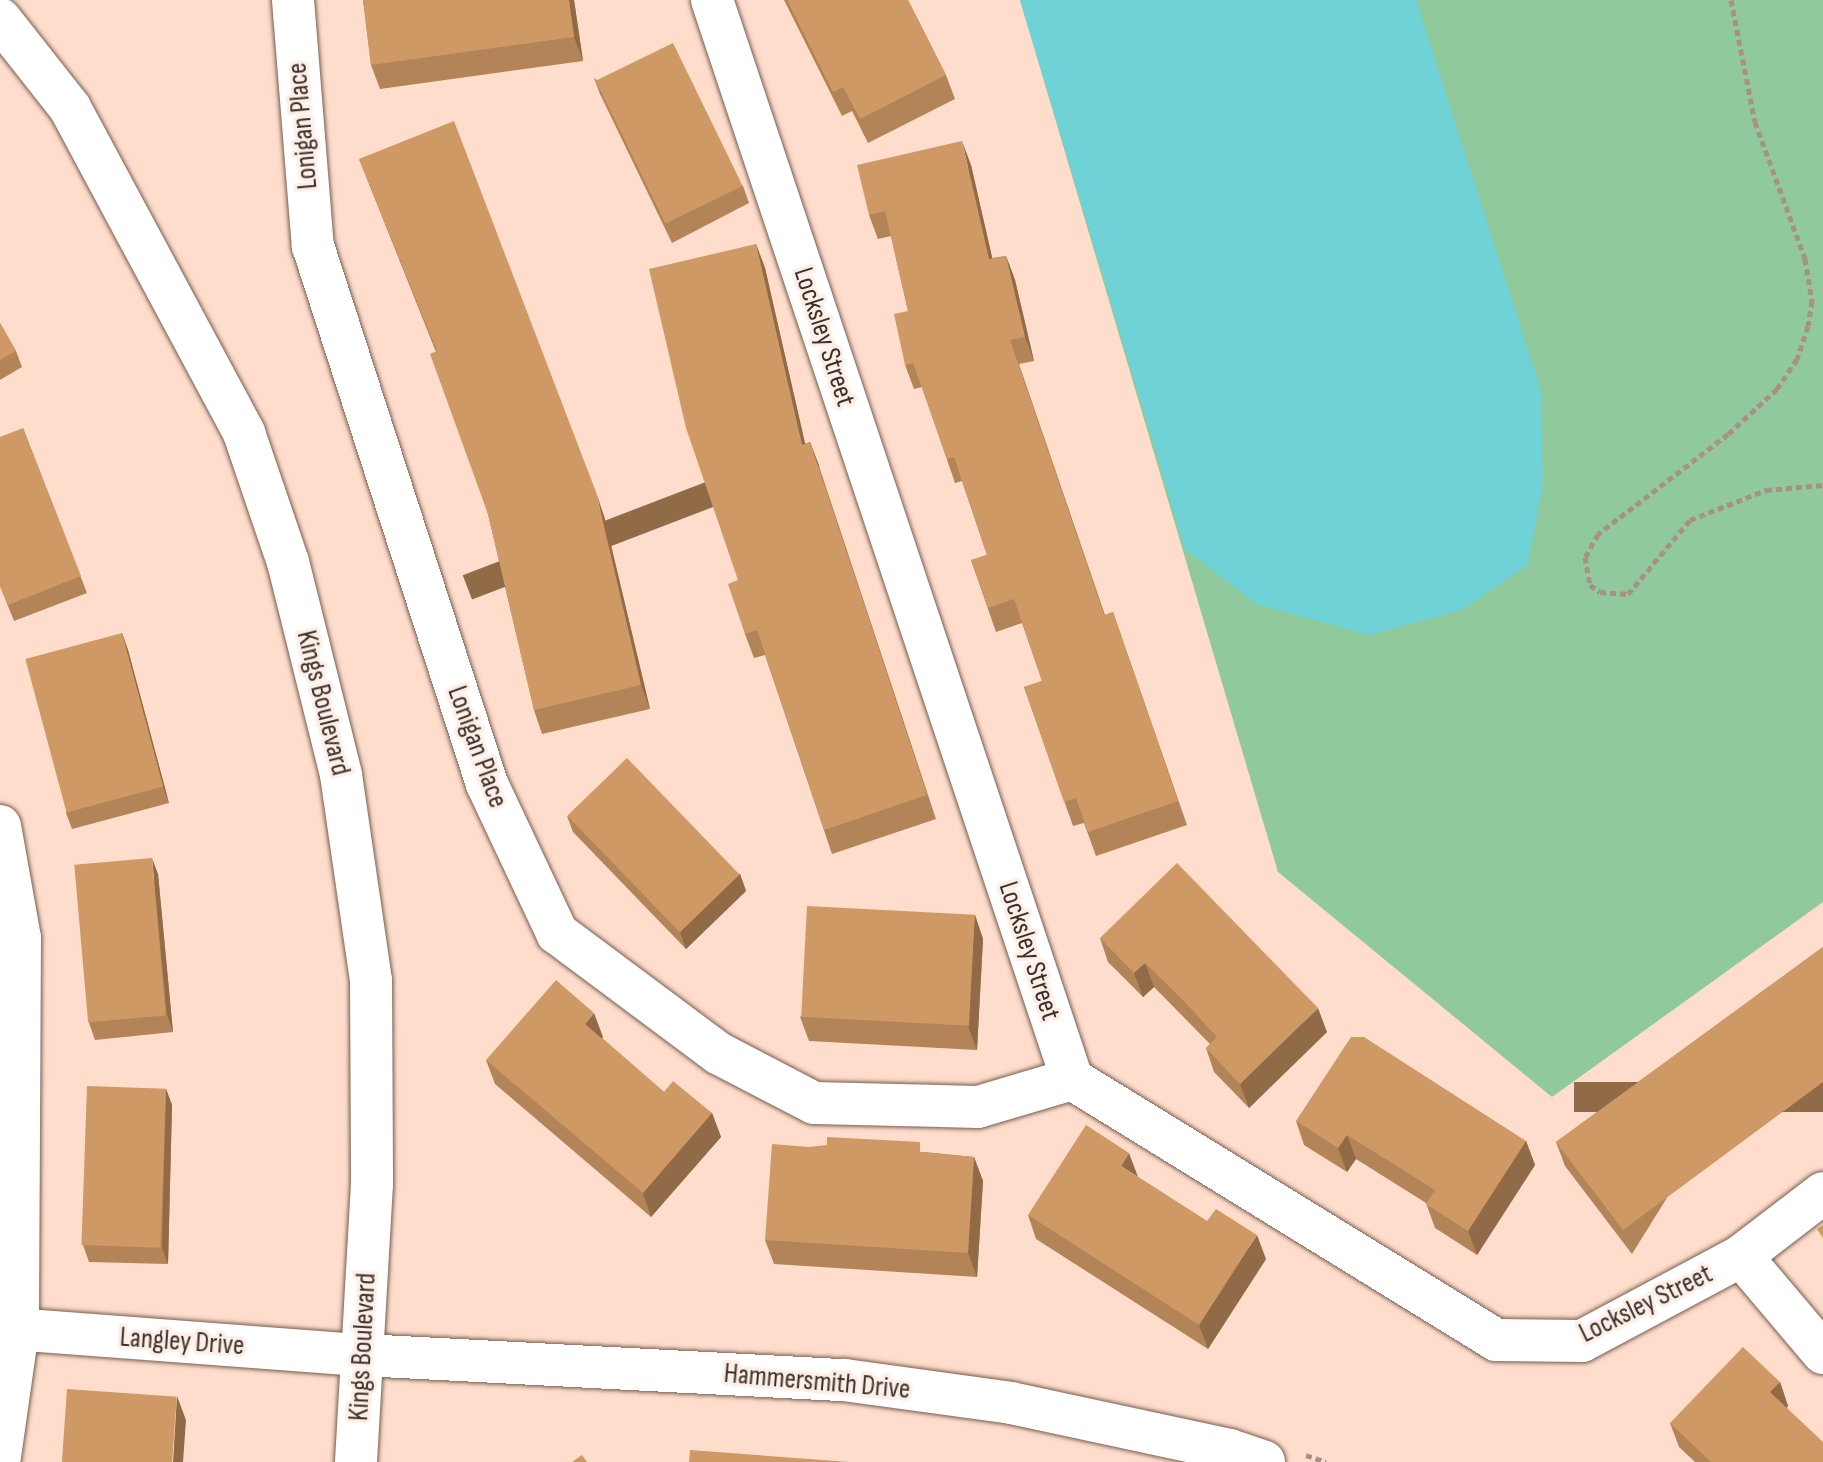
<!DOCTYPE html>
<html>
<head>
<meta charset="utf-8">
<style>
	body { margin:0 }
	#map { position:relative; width:1823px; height:1462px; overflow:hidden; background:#feddcc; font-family:"Sofia Sans Condensed",sans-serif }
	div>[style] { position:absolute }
	.green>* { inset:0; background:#90c99b }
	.water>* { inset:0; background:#6ed2d7 }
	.path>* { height:5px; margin-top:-2.5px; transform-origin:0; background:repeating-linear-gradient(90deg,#a89084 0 6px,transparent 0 10px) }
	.roads { filter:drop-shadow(0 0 2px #795c4e) drop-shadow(0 0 2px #795c4e) }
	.minor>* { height:42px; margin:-21px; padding:0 21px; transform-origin:21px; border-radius:21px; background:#fff }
	.wall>* { inset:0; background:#b28457 }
	.shaded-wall>* { inset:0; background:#916b47; transform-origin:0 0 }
	.building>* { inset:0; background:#cf9965; transform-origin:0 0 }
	span { translate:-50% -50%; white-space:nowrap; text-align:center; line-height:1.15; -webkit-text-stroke:7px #fcefe8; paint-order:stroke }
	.street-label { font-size:28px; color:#3d3029 }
</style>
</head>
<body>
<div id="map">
	<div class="green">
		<div style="clip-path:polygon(1020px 0,1823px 0,1823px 902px,1552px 1097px,1278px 872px)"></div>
	</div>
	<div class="water">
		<div style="clip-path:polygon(1020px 0,1416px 0,1541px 391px,1543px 483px,1528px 565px,1462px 610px,1369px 635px,1256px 604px,1185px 549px)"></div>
	</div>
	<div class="path">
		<div style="left:1731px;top:0;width:124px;rotate:78.9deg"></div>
		<div style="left:1755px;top:122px;width:146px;rotate:69.9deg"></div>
		<div style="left:1805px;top:259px;width:43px;rotate:80.5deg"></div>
		<div style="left:1812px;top:301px;width:25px;rotate:99deg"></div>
		<div style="left:1808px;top:326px;width:35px;rotate:108deg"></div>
		<div style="left:1797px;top:359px;width:36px;rotate:124deg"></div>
		<div style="left:1777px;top:389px;width:67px;rotate:137.4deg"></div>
		<div style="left:1728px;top:434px;width:164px;rotate:142.4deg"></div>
		<div style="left:1598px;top:534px;width:26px;rotate:119deg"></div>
		<div style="left:1585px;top:557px;width:28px;rotate:80deg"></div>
		<div style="left:1590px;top:585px;width:12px;rotate:35deg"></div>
		<div style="left:1600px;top:592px;width:28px;rotate:4deg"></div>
		<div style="left:1628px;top:594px;width:97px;rotate:-50deg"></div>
		<div style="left:1690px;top:520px;width:82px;rotate:-21.5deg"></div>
		<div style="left:1766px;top:490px;width:57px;rotate:-5deg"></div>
		<div style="left:1306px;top:1455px;width:21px;rotate:19deg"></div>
	</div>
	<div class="roads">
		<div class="minor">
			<div style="left:293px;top:0;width:247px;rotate:85.4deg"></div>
			<div style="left:313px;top:246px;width:565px;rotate:72.08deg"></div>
			<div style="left:487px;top:784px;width:165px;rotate:64.8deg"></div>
			<div style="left:557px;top:933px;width:201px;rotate:36.7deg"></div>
			<div style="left:718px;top:1053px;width:108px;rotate:27.5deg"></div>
			<div style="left:814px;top:1103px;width:164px;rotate:1.4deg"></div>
			<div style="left:978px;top:1107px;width:98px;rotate:-16.6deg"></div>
			<div style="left:712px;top:0;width:1137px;rotate:71.55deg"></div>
			<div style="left:1072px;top:1079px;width:498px;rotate:31.6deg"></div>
			<div style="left:1496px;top:1340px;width:86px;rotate:0.7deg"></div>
			<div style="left:1582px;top:1341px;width:180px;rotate:-28.1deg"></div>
			<div style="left:1741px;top:1256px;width:103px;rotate:-37.5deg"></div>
			<div style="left:0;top:19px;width:113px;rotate:51.8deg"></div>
			<div style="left:70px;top:108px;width:369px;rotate:61.8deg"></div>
			<div style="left:244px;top:433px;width:136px;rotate:71.2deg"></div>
			<div style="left:288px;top:562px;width:219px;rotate:76deg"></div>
			<div style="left:341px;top:775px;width:208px;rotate:81.7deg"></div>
			<div style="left:371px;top:981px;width:203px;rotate:89.7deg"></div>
			<div style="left:372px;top:1184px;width:278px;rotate:93.3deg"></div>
			<div style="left:0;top:826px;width:114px;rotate:79.9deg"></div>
			<div style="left:20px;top:938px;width:392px;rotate:90.3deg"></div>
			<div style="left:18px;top:1330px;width:128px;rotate:98.1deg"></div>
			<div style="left:1741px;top:1256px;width:127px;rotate:49.8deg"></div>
			<div style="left:0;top:1328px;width:364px;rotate:4.3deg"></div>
			<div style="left:363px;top:1355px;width:482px;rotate:3deg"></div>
			<div style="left:844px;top:1380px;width:169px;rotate:7.8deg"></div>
			<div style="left:1011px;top:1403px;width:224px;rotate:12.1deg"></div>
			<div style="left:1230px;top:1450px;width:36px;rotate:19deg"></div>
		</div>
	</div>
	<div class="wall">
		<div style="clip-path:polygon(363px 0,574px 0,583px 61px,380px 89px,371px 65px)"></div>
		<div style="clip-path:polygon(784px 0,908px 0,946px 75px,955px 99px,868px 143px,852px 111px,842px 116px)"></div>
		<div style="clip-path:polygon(594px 78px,743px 186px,749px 203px,672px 243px,600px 94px)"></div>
		<div style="clip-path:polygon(359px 159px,604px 516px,650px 709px,542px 734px,534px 710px,488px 514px,436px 352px)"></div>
		<div style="clip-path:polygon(971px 165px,992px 258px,1006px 256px,1015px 280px,1034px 361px,1019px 364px,1105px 615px,1113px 612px,1187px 825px,1096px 856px,1084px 823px,1073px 826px,1024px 687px,1042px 681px,1022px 623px,996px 632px,971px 560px,987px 555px,962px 481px,955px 483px,922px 387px,914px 389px,905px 365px,908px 311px,891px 236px,878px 239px,869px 215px)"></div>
		<div style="clip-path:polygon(756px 244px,765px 268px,805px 444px,810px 442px,819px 466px,936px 819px,832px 854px,765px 655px,754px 658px,745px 634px,738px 580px)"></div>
		<div style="clip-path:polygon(0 323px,16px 351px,22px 367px,0 380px)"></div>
		<div style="clip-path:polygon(23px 428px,87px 593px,14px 621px,0 586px)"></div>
		<div style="clip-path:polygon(122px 633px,128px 650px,169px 803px,72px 829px,66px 813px)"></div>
		<div style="clip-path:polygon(567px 816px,740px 874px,746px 891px,686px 949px,573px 832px)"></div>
		<div style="clip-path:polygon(158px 874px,173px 1032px,95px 1040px,89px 1023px)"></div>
		<div style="clip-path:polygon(975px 915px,983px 939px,977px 1050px,809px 1041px,800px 1017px)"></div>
		<div style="clip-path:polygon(1100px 938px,1327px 1032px,1249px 1108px,1214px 1072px,1206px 1048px,1210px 1044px,1154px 987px,1143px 997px,1108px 962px)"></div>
		<div style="clip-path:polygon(1823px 947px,1632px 1254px,1565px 1166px,1556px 1142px)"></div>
		<div style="clip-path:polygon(603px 1037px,602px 1038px,664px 1092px,712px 1113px,721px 1137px,651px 1217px,495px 1084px,486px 1060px)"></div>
		<div style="clip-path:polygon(166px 1089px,172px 1105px,168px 1264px,89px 1262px,83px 1245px)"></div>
		<div style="clip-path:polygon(1296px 1121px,1526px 1141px,1535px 1165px,1477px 1255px,1435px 1228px,1426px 1203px,1356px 1159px,1347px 1172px,1304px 1145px)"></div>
		<div style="clip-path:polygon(809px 1147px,924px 1152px,974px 1157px,983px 1181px,977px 1277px,774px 1264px,765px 1240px)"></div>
		<div style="clip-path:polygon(1138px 1177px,1266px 1259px,1208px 1349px,1036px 1239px,1028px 1215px)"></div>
		<div style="clip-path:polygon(1780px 1382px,1788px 1406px,1787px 1408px,1823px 1462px,1695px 1462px,1679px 1447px,1670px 1423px)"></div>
	</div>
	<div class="shaded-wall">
		<div style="clip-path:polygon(569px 0,574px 0,583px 61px,574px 37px)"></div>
		<div style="clip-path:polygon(962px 141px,971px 165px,998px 283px,989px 259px)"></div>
		<div style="clip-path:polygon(756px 244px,765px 268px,811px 469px,802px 445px)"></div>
		<div style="clip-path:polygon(1006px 256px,1015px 280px,1034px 361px,1025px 337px)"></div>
		<div style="left:810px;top:442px;width:26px;height:372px;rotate:69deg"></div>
		<div style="clip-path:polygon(596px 492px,604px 516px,650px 709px,641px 685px)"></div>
		<div style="clip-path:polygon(122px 633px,128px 650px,169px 803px,163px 787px)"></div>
		<div style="clip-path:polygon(152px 858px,158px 874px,173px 1032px,167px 1015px)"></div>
		<div style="clip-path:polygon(740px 874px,746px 891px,686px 949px,680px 932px)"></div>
		<div style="clip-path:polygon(975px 915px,983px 939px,977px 1050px,968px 1026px)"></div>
		<div style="clip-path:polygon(1145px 963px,1154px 987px,1143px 997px,1134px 973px)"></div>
		<div style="clip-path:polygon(1318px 1008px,1327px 1032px,1249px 1108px,1240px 1084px)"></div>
		<div style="clip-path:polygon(594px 1013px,603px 1037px,594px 1048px,585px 1024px)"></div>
		<div style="left:1823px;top:1082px;width:30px;height:249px;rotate:90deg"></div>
		<div style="clip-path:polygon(166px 1089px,172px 1105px,168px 1264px,162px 1248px)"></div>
		<div style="clip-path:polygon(712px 1113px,721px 1137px,651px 1217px,643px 1193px)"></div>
		<div style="clip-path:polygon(1347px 1135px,1356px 1159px,1347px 1172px,1338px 1148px)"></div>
		<div style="clip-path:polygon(1526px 1141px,1535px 1165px,1477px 1255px,1468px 1231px)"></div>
		<div style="clip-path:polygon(1129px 1153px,1138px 1177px,1121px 1166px)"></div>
		<div style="clip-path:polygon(974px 1157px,983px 1181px,977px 1277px,968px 1253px)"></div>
		<div style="clip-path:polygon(1257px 1235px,1266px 1259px,1208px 1349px,1199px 1325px)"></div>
		<div style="clip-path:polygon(1780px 1382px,1788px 1406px,1779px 1416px,1770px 1392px)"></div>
		<div style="clip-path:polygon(177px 1396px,186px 1420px,183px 1462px,173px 1462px)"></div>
	</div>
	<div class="building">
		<div style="clip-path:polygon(363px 0,569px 0,574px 37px,371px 65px)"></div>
		<div style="clip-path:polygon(787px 0,908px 0,946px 75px,860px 119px,843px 87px,833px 92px)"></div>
		<div style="left:673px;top:43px;width:159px;height:86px;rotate:64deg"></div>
		<div style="clip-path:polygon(454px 121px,596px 492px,641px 685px,534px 710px,488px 514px,430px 354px,437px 351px,359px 159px)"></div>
		<div style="clip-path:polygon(962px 141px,989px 259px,1006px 256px,1025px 337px,1010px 340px,1104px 615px,1113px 612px,1178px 801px,1088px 832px,1076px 798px,1064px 802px,1024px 687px,1042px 681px,1014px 599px,988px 608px,971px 560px,987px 555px,954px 457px,947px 459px,913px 363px,905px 365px,894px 314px,908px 311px,885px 211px,869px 215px,857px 165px)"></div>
		<div style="clip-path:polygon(756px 244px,802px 445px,810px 442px,927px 795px,824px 830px,757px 630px,745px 634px,728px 584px,738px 580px,686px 428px,649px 269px)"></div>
		<div style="clip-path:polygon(0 323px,16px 351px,0 360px)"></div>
		<div style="clip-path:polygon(23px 428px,81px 576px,8px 605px,0 585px,0 437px)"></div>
		<div style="left:122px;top:633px;width:159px;height:100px;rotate:75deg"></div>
		<div style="left:627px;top:758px;width:162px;height:83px;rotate:46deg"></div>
		<div style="left:152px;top:858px;width:158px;height:78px;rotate:85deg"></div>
		<div style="clip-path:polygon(1177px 863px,1318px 1008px,1240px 1084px,1206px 1048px,1217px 1037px,1182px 999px,1145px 963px,1134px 973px,1100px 938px)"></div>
		<div style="left:807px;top:906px;width:168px;height:111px;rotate:3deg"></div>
		<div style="clip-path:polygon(1823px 947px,1823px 1082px,1623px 1230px,1556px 1142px)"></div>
		<div style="clip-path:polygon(556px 980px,594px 1013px,585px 1024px,664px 1092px,673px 1081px,712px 1113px,643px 1193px,486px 1060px)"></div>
		<div style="clip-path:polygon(1351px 1037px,1364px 1037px,1526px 1141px,1468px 1231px,1426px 1204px,1435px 1190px,1347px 1135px,1338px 1148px,1296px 1121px)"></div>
		<div style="left:87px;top:1086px;width:79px;height:159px;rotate:2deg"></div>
		<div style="clip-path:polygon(1086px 1125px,1129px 1153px,1121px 1166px,1207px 1221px,1216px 1209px,1257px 1235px,1199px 1325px,1028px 1215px)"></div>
		<div style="clip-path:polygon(827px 1137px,920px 1142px,920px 1152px,974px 1157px,968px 1253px,765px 1240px,772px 1144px,809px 1147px,827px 1145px)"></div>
		<div style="clip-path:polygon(1823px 1225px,1823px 1238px,1817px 1229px)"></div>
		<div style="clip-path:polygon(1743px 1347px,1780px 1382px,1770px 1392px,1823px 1442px,1823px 1462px,1711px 1462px,1670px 1423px)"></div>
		<div style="left:67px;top:1389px;width:110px;height:73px;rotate:4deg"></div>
		<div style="clip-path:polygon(690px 1450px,849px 1462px,689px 1462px)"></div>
		<div style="clip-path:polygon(582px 1455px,587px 1462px,572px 1462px)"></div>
	</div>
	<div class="street-label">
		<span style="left:303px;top:126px;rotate:-95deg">Lonigan Place</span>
		<span style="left:824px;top:337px;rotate:72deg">Locksley Street</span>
		<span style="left:323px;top:703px;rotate:76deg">Kings Boulevard</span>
		<span style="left:477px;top:747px;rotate:70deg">Lonigan Place</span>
		<span style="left:1029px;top:951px;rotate:72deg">Locksley Street</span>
		<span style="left:1646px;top:1304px;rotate:-26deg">Locksley Street</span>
		<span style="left:182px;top:1342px;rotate:4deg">Langley Drive</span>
		<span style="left:363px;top:1347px;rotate:-87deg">Kings Boulevard</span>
		<span style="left:817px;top:1382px;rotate:5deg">Hammersmith Drive</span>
	</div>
</div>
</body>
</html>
